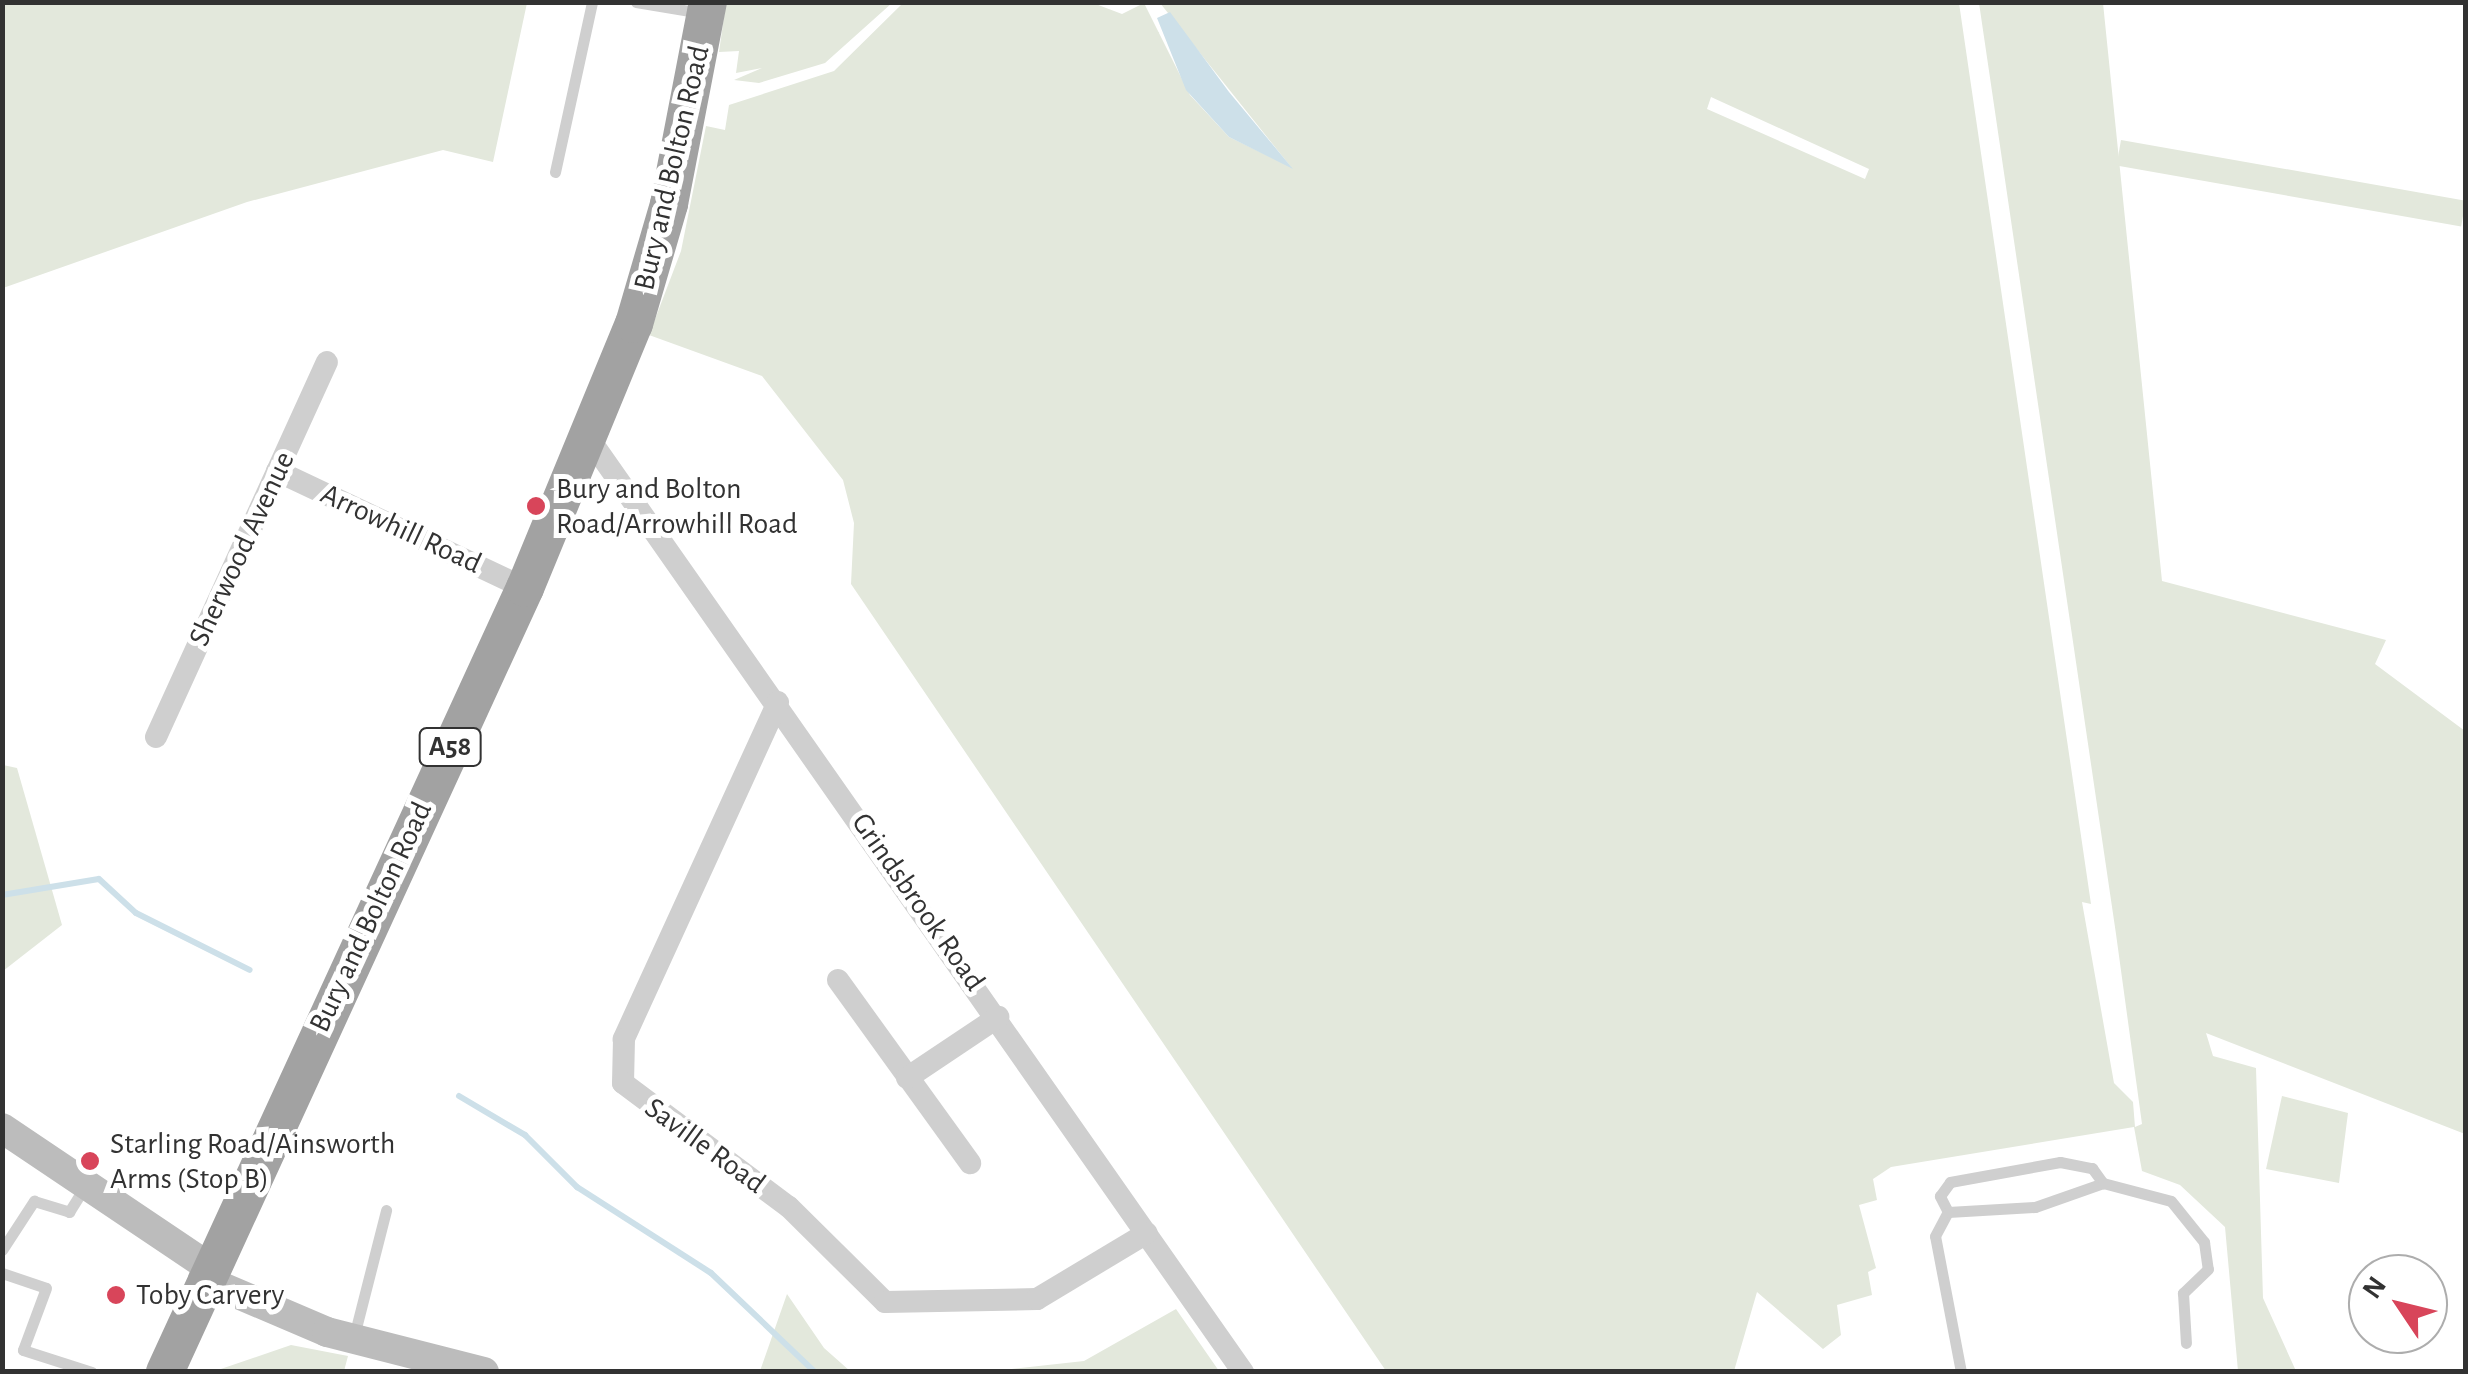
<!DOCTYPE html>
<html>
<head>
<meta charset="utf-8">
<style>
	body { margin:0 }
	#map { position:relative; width:2468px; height:1374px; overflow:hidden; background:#fff; font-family:"Alegreya Sans",sans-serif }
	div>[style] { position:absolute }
	.green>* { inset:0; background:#e3e8dc; transform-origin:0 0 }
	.water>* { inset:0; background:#cde0e9 }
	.stream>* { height:6px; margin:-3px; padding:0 3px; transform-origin:3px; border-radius:3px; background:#cde0e9 }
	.service>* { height:11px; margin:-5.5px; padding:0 5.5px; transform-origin:5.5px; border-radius:5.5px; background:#cfcfcf }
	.minor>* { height:22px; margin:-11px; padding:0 11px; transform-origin:11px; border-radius:11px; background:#cfcfcf }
	.secondary>* { height:30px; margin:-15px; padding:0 15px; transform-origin:15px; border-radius:15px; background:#bcbcbc }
	.trunk>* { height:38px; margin:-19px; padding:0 19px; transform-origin:19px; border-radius:19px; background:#a2a2a2 }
	.dots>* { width:28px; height:28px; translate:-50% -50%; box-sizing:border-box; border:5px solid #fff; border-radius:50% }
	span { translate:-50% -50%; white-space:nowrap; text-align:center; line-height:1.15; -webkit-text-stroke:10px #fff; paint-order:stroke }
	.shield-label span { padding:2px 8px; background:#fff; border:2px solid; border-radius:8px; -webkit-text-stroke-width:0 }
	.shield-label { font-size:28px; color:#323232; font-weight:700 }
	.street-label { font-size:30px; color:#323232 }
	.poi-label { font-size:30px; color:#323232 }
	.left { translate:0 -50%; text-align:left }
	.frame { position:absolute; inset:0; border:5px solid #323232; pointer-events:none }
	.north { position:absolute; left:2348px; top:1254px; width:100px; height:100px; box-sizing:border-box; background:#fff; border:2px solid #adadad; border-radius:50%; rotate:305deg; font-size:28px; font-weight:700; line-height:40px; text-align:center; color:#323232 }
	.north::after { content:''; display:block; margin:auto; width:35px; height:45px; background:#d8455a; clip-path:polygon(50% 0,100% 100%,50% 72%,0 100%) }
</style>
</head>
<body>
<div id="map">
	<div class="green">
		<div style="clip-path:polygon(2px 3px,3px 2px,527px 3px,493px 162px,443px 150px,247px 202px,3px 288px)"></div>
		<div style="clip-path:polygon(726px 3px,892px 3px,825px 63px,759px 83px,734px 80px,762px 68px,736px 73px,739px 51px,719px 52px)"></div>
		<div style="clip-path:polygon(evenodd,903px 3px,1093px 3px,1122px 14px,1144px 3px,1190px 95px,1229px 137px,1291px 167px,1160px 3px,1959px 3px,2091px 904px,2082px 902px,2114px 1083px,2133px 1102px,2135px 1127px,2142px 1124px,2116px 934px,1979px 3px,2103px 3px,2162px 581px,2386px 640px,2375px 664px,2465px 731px,2465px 1134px,2206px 1033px,2213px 1056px,2256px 1068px,2263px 1298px,2296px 1371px,2238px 1371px,2225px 1227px,2180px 1185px,2142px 1171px,2134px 1127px,1891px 1167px,1873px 1179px,1877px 1200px,1859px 1205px,1876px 1268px,1868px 1272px,1872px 1295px,1837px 1305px,1841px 1335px,1823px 1349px,1757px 1292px,1734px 1371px,1386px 1371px,851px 584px,854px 523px,843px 480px,762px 376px,649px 335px,681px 251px,706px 126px,725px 130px,729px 105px,834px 71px,903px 3px,1711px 97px,1869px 169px,1865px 179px,1707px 109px,1711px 97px)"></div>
		<div style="left:2121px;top:140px;width:350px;height:26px;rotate:10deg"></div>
		<div style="clip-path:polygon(3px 765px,17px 768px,62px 925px,3px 971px)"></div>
		<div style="clip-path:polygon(2282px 1096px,2348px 1113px,2339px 1183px,2266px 1169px)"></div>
		<div style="clip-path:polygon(787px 1294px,824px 1348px,850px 1371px,760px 1371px)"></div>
		<div style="clip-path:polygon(1176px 1309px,1219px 1371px,994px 1371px,1084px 1361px)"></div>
		<div style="clip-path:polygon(291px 1345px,348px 1356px,344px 1371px,215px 1371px)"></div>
	</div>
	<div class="water">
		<div style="clip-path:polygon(1170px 12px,1229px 92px,1293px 169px,1229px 137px,1186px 90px,1157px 18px)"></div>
	</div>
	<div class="stream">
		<div style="left:2px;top:895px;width:98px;rotate:-9.4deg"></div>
		<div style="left:99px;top:879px;width:50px;rotate:42.6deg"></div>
		<div style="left:136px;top:913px;width:127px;rotate:26.6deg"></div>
		<div style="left:459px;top:1096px;width:77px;rotate:30.6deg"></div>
		<div style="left:525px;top:1135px;width:74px;rotate:45deg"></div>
		<div style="left:577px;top:1187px;width:159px;rotate:32.7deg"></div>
		<div style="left:711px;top:1273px;width:144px;rotate:43.6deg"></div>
	</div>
	<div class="service">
		<div style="left:636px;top:2px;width:67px;rotate:9.5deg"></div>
		<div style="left:555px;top:172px;width:174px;rotate:-77.7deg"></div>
		<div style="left:1948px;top:1212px;width:18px;rotate:-117deg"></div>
		<div style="left:1940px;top:1196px;width:17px;rotate:-54deg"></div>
		<div style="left:1950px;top:1182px;width:112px;rotate:-10.3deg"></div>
		<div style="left:2060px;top:1162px;width:33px;rotate:11deg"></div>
		<div style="left:2092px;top:1168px;width:19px;rotate:54deg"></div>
		<div style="left:2px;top:1250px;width:59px;rotate:-56.9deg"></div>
		<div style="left:34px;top:1201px;width:37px;rotate:17deg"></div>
		<div style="left:69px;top:1212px;width:28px;rotate:-58deg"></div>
		<div style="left:2px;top:1273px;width:46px;rotate:18.8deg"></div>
		<div style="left:46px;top:1288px;width:66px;rotate:110.4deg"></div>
		<div style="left:23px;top:1350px;width:72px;rotate:17.7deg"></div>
		<div style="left:354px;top:1336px;width:130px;rotate:-75.7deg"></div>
		<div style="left:1961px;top:1372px;width:138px;rotate:-100.8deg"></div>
		<div style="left:1935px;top:1236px;width:27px;rotate:-62deg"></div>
		<div style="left:1948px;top:1212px;width:87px;rotate:-3.3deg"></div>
		<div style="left:2035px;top:1207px;width:72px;rotate:-19.4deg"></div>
		<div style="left:2103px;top:1183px;width:70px;rotate:14.8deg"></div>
		<div style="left:2171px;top:1201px;width:53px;rotate:51.2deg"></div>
		<div style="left:2204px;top:1242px;width:27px;rotate:82deg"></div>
		<div style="left:2208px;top:1269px;width:35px;rotate:136deg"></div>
		<div style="left:2183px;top:1293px;width:50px;rotate:86.6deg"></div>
	</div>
	<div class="minor">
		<div style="left:588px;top:437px;width:1142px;rotate:54.99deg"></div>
		<div style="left:277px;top:471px;width:274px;rotate:25.3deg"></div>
		<div style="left:778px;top:702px;width:371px;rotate:114.6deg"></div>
		<div style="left:624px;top:1039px;width:44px;rotate:91.3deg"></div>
		<div style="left:623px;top:1083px;width:207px;rotate:36.8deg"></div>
		<div style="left:789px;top:1207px;width:135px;rotate:44.7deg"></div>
		<div style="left:885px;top:1302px;width:152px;rotate:-1.1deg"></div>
		<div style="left:1037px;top:1299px;width:128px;rotate:-31deg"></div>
		<div style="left:156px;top:737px;width:412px;rotate:-65.5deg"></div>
		<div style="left:838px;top:980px;width:226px;rotate:54.2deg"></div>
		<div style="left:907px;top:1078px;width:110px;rotate:-33.8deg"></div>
	</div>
	<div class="secondary">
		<div style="left:2px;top:1128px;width:249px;rotate:33.9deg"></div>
		<div style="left:203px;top:1279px;width:135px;rotate:23.1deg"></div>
		<div style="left:327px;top:1332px;width:162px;rotate:14.3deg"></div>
	</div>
	<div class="trunk">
		<div style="left:165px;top:1372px;width:863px;rotate:-65.34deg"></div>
		<div style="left:525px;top:588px;width:286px;rotate:-67.6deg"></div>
		<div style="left:634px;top:324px;width:125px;rotate:-73.7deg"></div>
		<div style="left:669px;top:204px;width:206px;rotate:-79.1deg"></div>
	</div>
	<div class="dots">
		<div style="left:536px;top:506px;background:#d8455a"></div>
		<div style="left:90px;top:1161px;background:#d8455a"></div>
		<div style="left:116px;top:1295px;background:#d8455a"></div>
	</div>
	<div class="shield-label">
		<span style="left:450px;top:747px">A58</span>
	</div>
	<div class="street-label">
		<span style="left:672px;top:168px;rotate:-77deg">Bury and Bolton Road</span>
		<span style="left:401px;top:529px;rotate:25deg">Arrowhill Road</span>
		<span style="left:242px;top:549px;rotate:-65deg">Sherwood Avenue</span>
		<span style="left:918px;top:902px;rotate:55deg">Grindsbrook Road</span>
		<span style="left:371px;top:917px;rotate:-65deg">Bury and Bolton Road</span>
		<span style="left:705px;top:1146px;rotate:36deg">Saville Road</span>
	</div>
	<div class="poi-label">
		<span class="left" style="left:556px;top:506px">Bury and Bolton<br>Road/Arrowhill Road</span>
		<span class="left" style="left:110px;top:1161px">Starling Road/Ainsworth<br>Arms (Stop B)</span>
		<span class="left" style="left:136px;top:1295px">Toby Carvery</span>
	</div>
	<div class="frame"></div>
	<div class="north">N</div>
</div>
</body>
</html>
